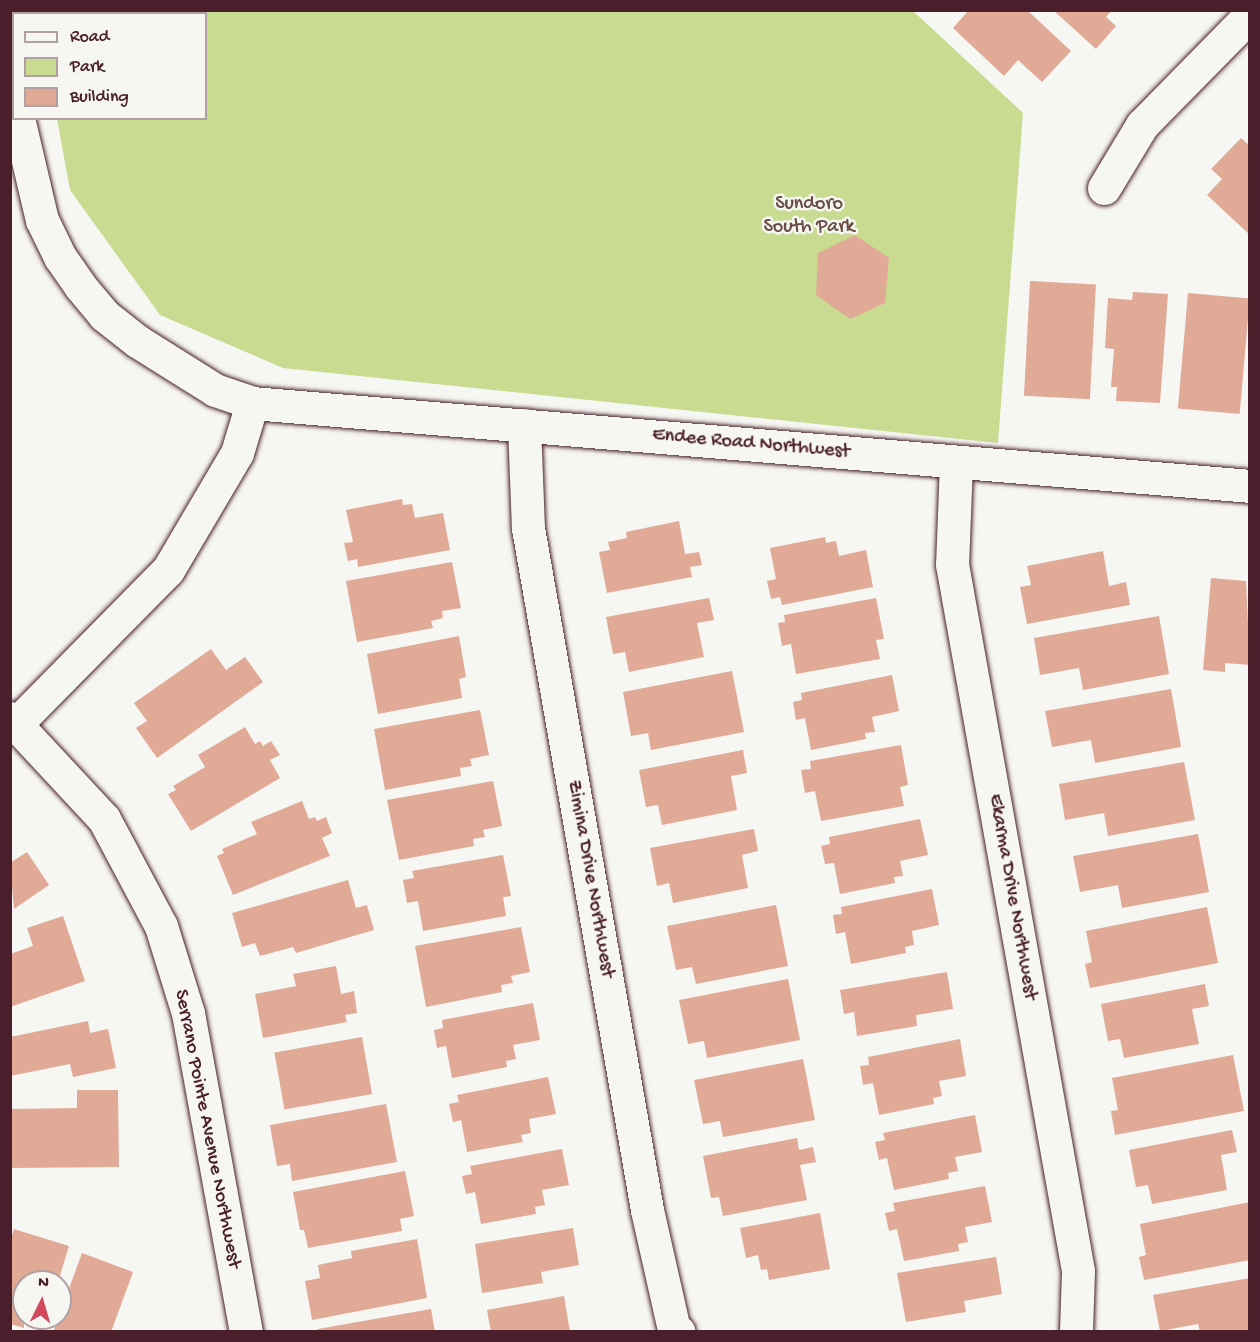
<!DOCTYPE html>
<html>
<head>
<meta charset="utf-8">
<style>
	body { margin:0 }
	#map { position:relative; width:1260px; height:1342px; overflow:hidden; background:#f6f6f2; font-family:"Gochi Hand",sans-serif }
	div>[style] { position:absolute }
	.green>* { inset:0; background:#c8db90 }
	.building>* { inset:0; background:#e1aa97; transform-origin:0 0 }
	.roads { filter:drop-shadow(0 0 2px #4a1f2b) drop-shadow(0 0 2px #4a1f2b) }
	.minor>* { height:33px; margin:-16.5px; padding:0 16.5px; transform-origin:16.5px; border-radius:16.5px; background:#f6f6f2 }
	.tertiary>* { height:33px; margin:-16.5px; padding:0 16.5px; transform-origin:16.5px; border-radius:16.5px; background:#f6f6f2 }
	span { translate:-50% -50%; white-space:nowrap; text-align:center; line-height:1.15; -webkit-text-stroke:5px #f6f6f2; paint-order:stroke }
	.park-label { font-size:20px; color:#6a4e44 }
	.street-label { font-size:20px; color:#4a1f2b }
	.frame { position:absolute; inset:0; border:12px solid #4a1f2b; pointer-events:none }
	.legend { position:absolute; left:12px; top:12px; width:195px; height:108px; box-sizing:border-box; background:#f6f6f2; border:2px solid #b1a0a2; margin:0; padding:8px 10px; list-style:none; font-size:18px; color:#4a1f2b }
	.legend li { display:flex; align-items:center; gap:12px; height:30px }
	.legend b { width:30px; border:2px solid #b1a0a2 }
	.north { position:absolute; left:12px; top:1270px; width:60px; height:60px; box-sizing:border-box; background:#f6f6f2; border:2px solid #b1a0a2; border-radius:50%; rotate:5deg; font-size:16px; font-weight:700; line-height:24px; text-align:center; color:#4a1f2b }
	.north::after { content:''; display:block; margin:auto; width:21px; height:27px; background:#d1495b; clip-path:polygon(50% 0,100% 100%,50% 72%,0 100%) }
</style>
</head>
<body>
<div id="map">
	<div class="green">
		<div style="clip-path:polygon(207px 11px,913px 11px,1023px 113px,998px 443px,283px 368px,160px 315px,70px 190px,57px 119px,206px 118px,206px 14px,198px 13px)"></div>
	</div>
	<div class="building">
		<div style="left:63px;top:10px;width:64px;height:4px"></div>
		<div style="clip-path:polygon(969px 10px,1027px 10px,1071px 51px,1042px 82px,1018px 60px,1004px 76px,953px 28px)"></div>
		<div style="clip-path:polygon(1053px 10px,1112px 10px,1106px 17px,1116px 26px,1096px 49px)"></div>
		<div style="clip-path:polygon(1241px 138px,1250px 146px,1250px 235px,1207px 195px,1222px 179px,1211px 169px)"></div>
		<div style="clip-path:polygon(855px 235px,889px 258px,885px 303px,850px 319px,816px 295px,818px 253px)"></div>
		<div style="left:1030px;top:281px;width:66px;height:115px;rotate:3deg"></div>
		<div style="clip-path:polygon(1133px 292px,1168px 294px,1160px 403px,1116px 401px,1117px 387px,1111px 387px,1114px 349px,1105px 348px,1108px 298px,1132px 300px)"></div>
		<div style="left:1188px;top:293px;width:62px;height:116px;rotate:5deg"></div>
		<div style="clip-path:polygon(402px 499px,403px 505px,412px 504px,415px 518px,443px 513px,450px 550px,358px 567px,357px 559px,348px 561px,344px 543px,353px 542px,346px 510px)"></div>
		<div style="clip-path:polygon(679px 521px,685px 554px,699px 552px,702px 565px,690px 567px,692px 577px,607px 593px,599px 552px,610px 550px,608px 542px,627px 538px,626px 532px)"></div>
		<div style="clip-path:polygon(825px 537px,826px 543px,836px 541px,839px 556px,866px 550px,873px 587px,782px 605px,780px 597px,771px 599px,767px 581px,776px 579px,770px 548px)"></div>
		<div style="clip-path:polygon(1103px 551px,1109px 586px,1126px 582px,1130px 605px,1027px 624px,1020px 587px,1031px 585px,1027px 566px)"></div>
		<div style="clip-path:polygon(452px 562px,461px 608px,442px 611px,443px 618px,431px 621px,433px 628px,357px 642px,346px 581px)"></div>
		<div style="clip-path:polygon(1211px 578px,1246px 581px,1250px 665px,1225px 663px,1225px 672px,1203px 670px)"></div>
		<div style="clip-path:polygon(709px 598px,714px 620px,697px 623px,704px 657px,629px 672px,625px 652px,613px 654px,606px 617px)"></div>
		<div style="clip-path:polygon(876px 598px,884px 639px,876px 640px,880px 659px,796px 674px,791px 644px,782px 646px,778px 623px,785px 622px,784px 615px)"></div>
		<div style="clip-path:polygon(1159px 616px,1169px 674px,1083px 690px,1079px 668px,1040px 675px,1034px 638px)"></div>
		<div style="clip-path:polygon(459px 636px,466px 677px,459px 679px,462px 698px,378px 714px,367px 654px)"></div>
		<div style="clip-path:polygon(211px 649px,226px 670px,245px 657px,263px 682px,157px 758px,136px 728px,147px 721px,134px 703px)"></div>
		<div style="clip-path:polygon(732px 671px,744px 732px,651px 750px,648px 733px,631px 736px,623px 692px)"></div>
		<div style="clip-path:polygon(892px 675px,899px 711px,872px 717px,875px 732px,865px 733px,866px 739px,811px 750px,805px 718px,796px 720px,793px 702px,802px 700px,801px 693px)"></div>
		<div style="clip-path:polygon(1171px 689px,1181px 747px,1095px 763px,1091px 740px,1052px 747px,1045px 711px)"></div>
		<div style="clip-path:polygon(480px 710px,489px 755px,470px 759px,472px 766px,460px 768px,461px 776px,385px 790px,374px 729px)"></div>
		<div style="clip-path:polygon(245px 727px,255px 744px,260px 741px,263px 746px,271px 741px,280px 755px,270px 760px,280px 778px,191px 831px,168px 794px,176px 790px,173px 786px,205px 767px,198px 755px)"></div>
		<div style="clip-path:polygon(901px 745px,908px 785px,900px 787px,904px 806px,821px 821px,815px 791px,805px 793px,801px 770px,811px 769px,810px 761px)"></div>
		<div style="clip-path:polygon(743px 750px,747px 773px,731px 776px,737px 810px,662px 825px,658px 805px,646px 807px,639px 770px)"></div>
		<div style="clip-path:polygon(1184px 762px,1195px 820px,1108px 836px,1104px 813px,1065px 820px,1059px 784px)"></div>
		<div style="clip-path:polygon(493px 781px,502px 826px,483px 830px,485px 837px,473px 839px,474px 846px,399px 860px,387px 800px)"></div>
		<div style="clip-path:polygon(302px 801px,309px 819px,315px 817px,317px 821px,326px 817px,332px 833px,322px 838px,330px 856px,233px 895px,217px 856px,224px 853px,222px 849px,257px 834px,251px 822px)"></div>
		<div style="clip-path:polygon(920px 819px,928px 855px,900px 861px,903px 876px,894px 877px,895px 883px,840px 894px,834px 863px,825px 864px,821px 846px,830px 844px,829px 837px)"></div>
		<div style="clip-path:polygon(754px 829px,758px 851px,742px 855px,748px 888px,673px 903px,669px 883px,657px 886px,650px 848px)"></div>
		<div style="clip-path:polygon(1198px 834px,1209px 892px,1122px 908px,1118px 885px,1080px 892px,1073px 856px)"></div>
		<div style="clip-path:polygon(27px 852px,49px 885px,14px 909px,10px 863px)"></div>
		<div style="clip-path:polygon(503px 855px,511px 896px,503px 897px,506px 916px,423px 931px,418px 901px,407px 903px,403px 880px,414px 878px,412px 871px)"></div>
		<div style="clip-path:polygon(348px 880px,356px 908px,367px 905px,374px 930px,296px 953px,293px 947px,260px 956px,255px 943px,242px 947px,232px 913px)"></div>
		<div style="clip-path:polygon(932px 889px,939px 925px,912px 931px,914px 945px,905px 947px,906px 953px,851px 964px,845px 932px,836px 934px,833px 915px,842px 914px,841px 907px)"></div>
		<div style="clip-path:polygon(776px 905px,788px 966px,696px 984px,692px 967px,676px 970px,667px 926px)"></div>
		<div style="clip-path:polygon(1207px 907px,1218px 963px,1090px 988px,1085px 964px,1092px 962px,1086px 931px)"></div>
		<div style="clip-path:polygon(63px 916px,85px 981px,10px 1007px,10px 954px,33px 946px,27px 928px)"></div>
		<div style="clip-path:polygon(521px 927px,530px 972px,511px 976px,513px 983px,501px 985px,502px 992px,426px 1007px,415px 946px)"></div>
		<div style="clip-path:polygon(336px 966px,341px 994px,354px 991px,357px 1013px,345px 1015px,347px 1022px,263px 1038px,255px 994px,296px 986px,293px 974px)"></div>
		<div style="clip-path:polygon(947px 972px,953px 1009px,916px 1015px,917px 1026px,857px 1036px,854px 1012px,844px 1014px,840px 990px)"></div>
		<div style="clip-path:polygon(788px 979px,800px 1040px,707px 1058px,704px 1041px,688px 1044px,679px 1000px)"></div>
		<div style="clip-path:polygon(1205px 984px,1209px 1006px,1192px 1009px,1199px 1044px,1124px 1058px,1120px 1039px,1108px 1041px,1101px 1004px)"></div>
		<div style="clip-path:polygon(533px 1003px,540px 1040px,513px 1045px,516px 1059px,506px 1061px,507px 1067px,452px 1078px,446px 1046px,437px 1048px,434px 1030px,443px 1028px,442px 1020px)"></div>
		<div style="clip-path:polygon(88px 1021px,90px 1033px,108px 1029px,116px 1068px,73px 1077px,70px 1064px,10px 1076px,10px 1037px)"></div>
		<div style="left:362px;top:1037px;width:58px;height:89px;rotate:80deg"></div>
		<div style="clip-path:polygon(960px 1039px,966px 1076px,939px 1081px,942px 1096px,933px 1098px,934px 1104px,879px 1115px,873px 1083px,863px 1085px,860px 1066px,869px 1065px,868px 1057px)"></div>
		<div style="clip-path:polygon(1233px 1055px,1244px 1111px,1115px 1135px,1111px 1111px,1118px 1110px,1112px 1078px)"></div>
		<div style="clip-path:polygon(803px 1059px,815px 1120px,723px 1137px,720px 1121px,703px 1124px,694px 1080px)"></div>
		<div style="clip-path:polygon(548px 1077px,556px 1114px,529px 1119px,531px 1133px,521px 1135px,523px 1142px,467px 1152px,461px 1120px,453px 1122px,449px 1104px,459px 1102px,457px 1095px)"></div>
		<div style="clip-path:polygon(77px 1090px,118px 1090px,119px 1167px,10px 1168px,10px 1109px,77px 1108px)"></div>
		<div style="clip-path:polygon(386px 1104px,397px 1162px,292px 1181px,290px 1164px,277px 1166px,270px 1125px)"></div>
		<div style="clip-path:polygon(975px 1115px,982px 1152px,955px 1157px,958px 1171px,948px 1173px,949px 1179px,894px 1190px,887px 1158px,879px 1160px,875px 1142px,885px 1140px,883px 1133px)"></div>
		<div style="clip-path:polygon(1232px 1130px,1237px 1152px,1221px 1155px,1227px 1190px,1152px 1204px,1148px 1185px,1136px 1187px,1129px 1150px)"></div>
		<div style="clip-path:polygon(797px 1138px,799px 1150px,813px 1147px,816px 1162px,800px 1165px,807px 1200px,723px 1216px,719px 1197px,711px 1198px,703px 1156px)"></div>
		<div style="clip-path:polygon(562px 1149px,569px 1185px,542px 1190px,545px 1205px,535px 1207px,536px 1214px,481px 1224px,475px 1192px,466px 1194px,462px 1176px,472px 1174px,470px 1166px)"></div>
		<div style="clip-path:polygon(405px 1171px,414px 1216px,400px 1219px,402px 1231px,308px 1248px,304px 1230px,300px 1230px,293px 1192px)"></div>
		<div style="clip-path:polygon(985px 1186px,992px 1222px,965px 1227px,968px 1242px,958px 1244px,959px 1251px,904px 1261px,897px 1229px,889px 1231px,885px 1213px,895px 1211px,893px 1203px)"></div>
		<div style="clip-path:polygon(1250px 1202px,1250px 1260px,1144px 1280px,1139px 1257px,1146px 1255px,1140px 1224px)"></div>
		<div style="clip-path:polygon(820px 1213px,830px 1269px,769px 1280px,767px 1269px,761px 1270px,758px 1255px,746px 1258px,740px 1228px)"></div>
		<div style="clip-path:polygon(573px 1228px,579px 1265px,541px 1272px,543px 1283px,482px 1293px,475px 1244px)"></div>
		<div style="clip-path:polygon(14px 1229px,69px 1246px,58px 1282px,24px 1282px,24px 1328px,10px 1324px,10px 1242px)"></div>
		<div style="clip-path:polygon(417px 1239px,427px 1298px,312px 1320px,305px 1281px,320px 1278px,318px 1265px,352px 1258px,351px 1251px)"></div>
		<div style="clip-path:polygon(82px 1253px,133px 1272px,111px 1332px,54px 1330px)"></div>
		<div style="clip-path:polygon(996px 1257px,1002px 1294px,964px 1301px,966px 1312px,906px 1322px,897px 1273px)"></div>
		<div style="clip-path:polygon(1250px 1278px,1250px 1332px,1200px 1332px,1198px 1324px,1160px 1331px,1153px 1295px)"></div>
		<div style="clip-path:polygon(564px 1296px,570px 1332px,491px 1332px,487px 1310px)"></div>
		<div style="clip-path:polygon(431px 1309px,435px 1332px,318px 1332px,318px 1329px)"></div>
	</div>
	<div class="roads">
		<div class="minor">
			<div style="left:1104px;top:188px;width:74px;rotate:-58.9deg"></div>
			<div style="left:1142px;top:125px;width:154px;rotate:-45.5deg"></div>
			<div style="left:524px;top:425px;width:103px;rotate:87.8deg"></div>
			<div style="left:528px;top:528px;width:692px;rotate:80.1deg"></div>
			<div style="left:647px;top:1210px;width:123px;rotate:77.3deg"></div>
			<div style="left:674px;top:1330px;width:5px;rotate:22deg"></div>
			<div style="left:956px;top:462px;width:102px;rotate:92.2deg"></div>
			<div style="left:952px;top:564px;width:718px;rotate:79.89deg"></div>
			<div style="left:1078px;top:1271px;width:61px;rotate:91.9deg"></div>
			<div style="left:10px;top:718px;width:138px;rotate:47.1deg"></div>
			<div style="left:104px;top:819px;width:121px;rotate:62deg"></div>
			<div style="left:161px;top:926px;width:91px;rotate:72.8deg"></div>
			<div style="left:188px;top:1013px;width:324px;rotate:79.7deg"></div>
			<div style="left:17px;top:723px;width:215px;rotate:-45.4deg"></div>
			<div style="left:168px;top:570px;width:136px;rotate:-59.5deg"></div>
			<div style="left:237px;top:453px;width:52px;rotate:-73.3deg"></div>
		</div>
		<div class="tertiary">
			<div style="left:10px;top:75px;width:17px;rotate:77deg"></div>
			<div style="left:18px;top:118px;width:105px;rotate:76.8deg"></div>
			<div style="left:42px;top:220px;width:41px;rotate:64.1deg"></div>
			<div style="left:60px;top:257px;width:35px;rotate:55deg"></div>
			<div style="left:80px;top:286px;width:38px;rotate:50deg"></div>
			<div style="left:104px;top:315px;width:42px;rotate:38.2deg"></div>
			<div style="left:137px;top:341px;width:92px;rotate:32.1deg"></div>
			<div style="left:215px;top:390px;width:39px;rotate:19deg"></div>
			<div style="left:252px;top:403px;width:1001px;rotate:4.75deg"></div>
		</div>
	</div>
	<div class="park-label">
		<span style="left:809px;top:216px">Sundoro<br>South Park</span>
	</div>
	<div class="street-label">
		<span style="left:751px;top:444px;rotate:5deg">Endee Road Northwest</span>
		<span style="left:590px;top:879px;rotate:80deg">Zimina Drive Northwest</span>
		<span style="left:1012px;top:897px;rotate:80deg">Ekarma Drive Northwest</span>
		<span style="left:207px;top:1129px;rotate:79deg">Serrano Pointe Avenue Northwest</span>
	</div>
	<div class="frame"></div>
	<ul class="legend">
	<li><b style="height:8px;background:#f6f6f2"></b>Road</li>
	<li><b style="height:16px;background:#c8db90"></b>Park</li>
	<li><b style="height:16px;background:#e1aa97"></b>Building</li>
	</ul>
	<div class="north">N</div>
</div>
</body>
</html>
